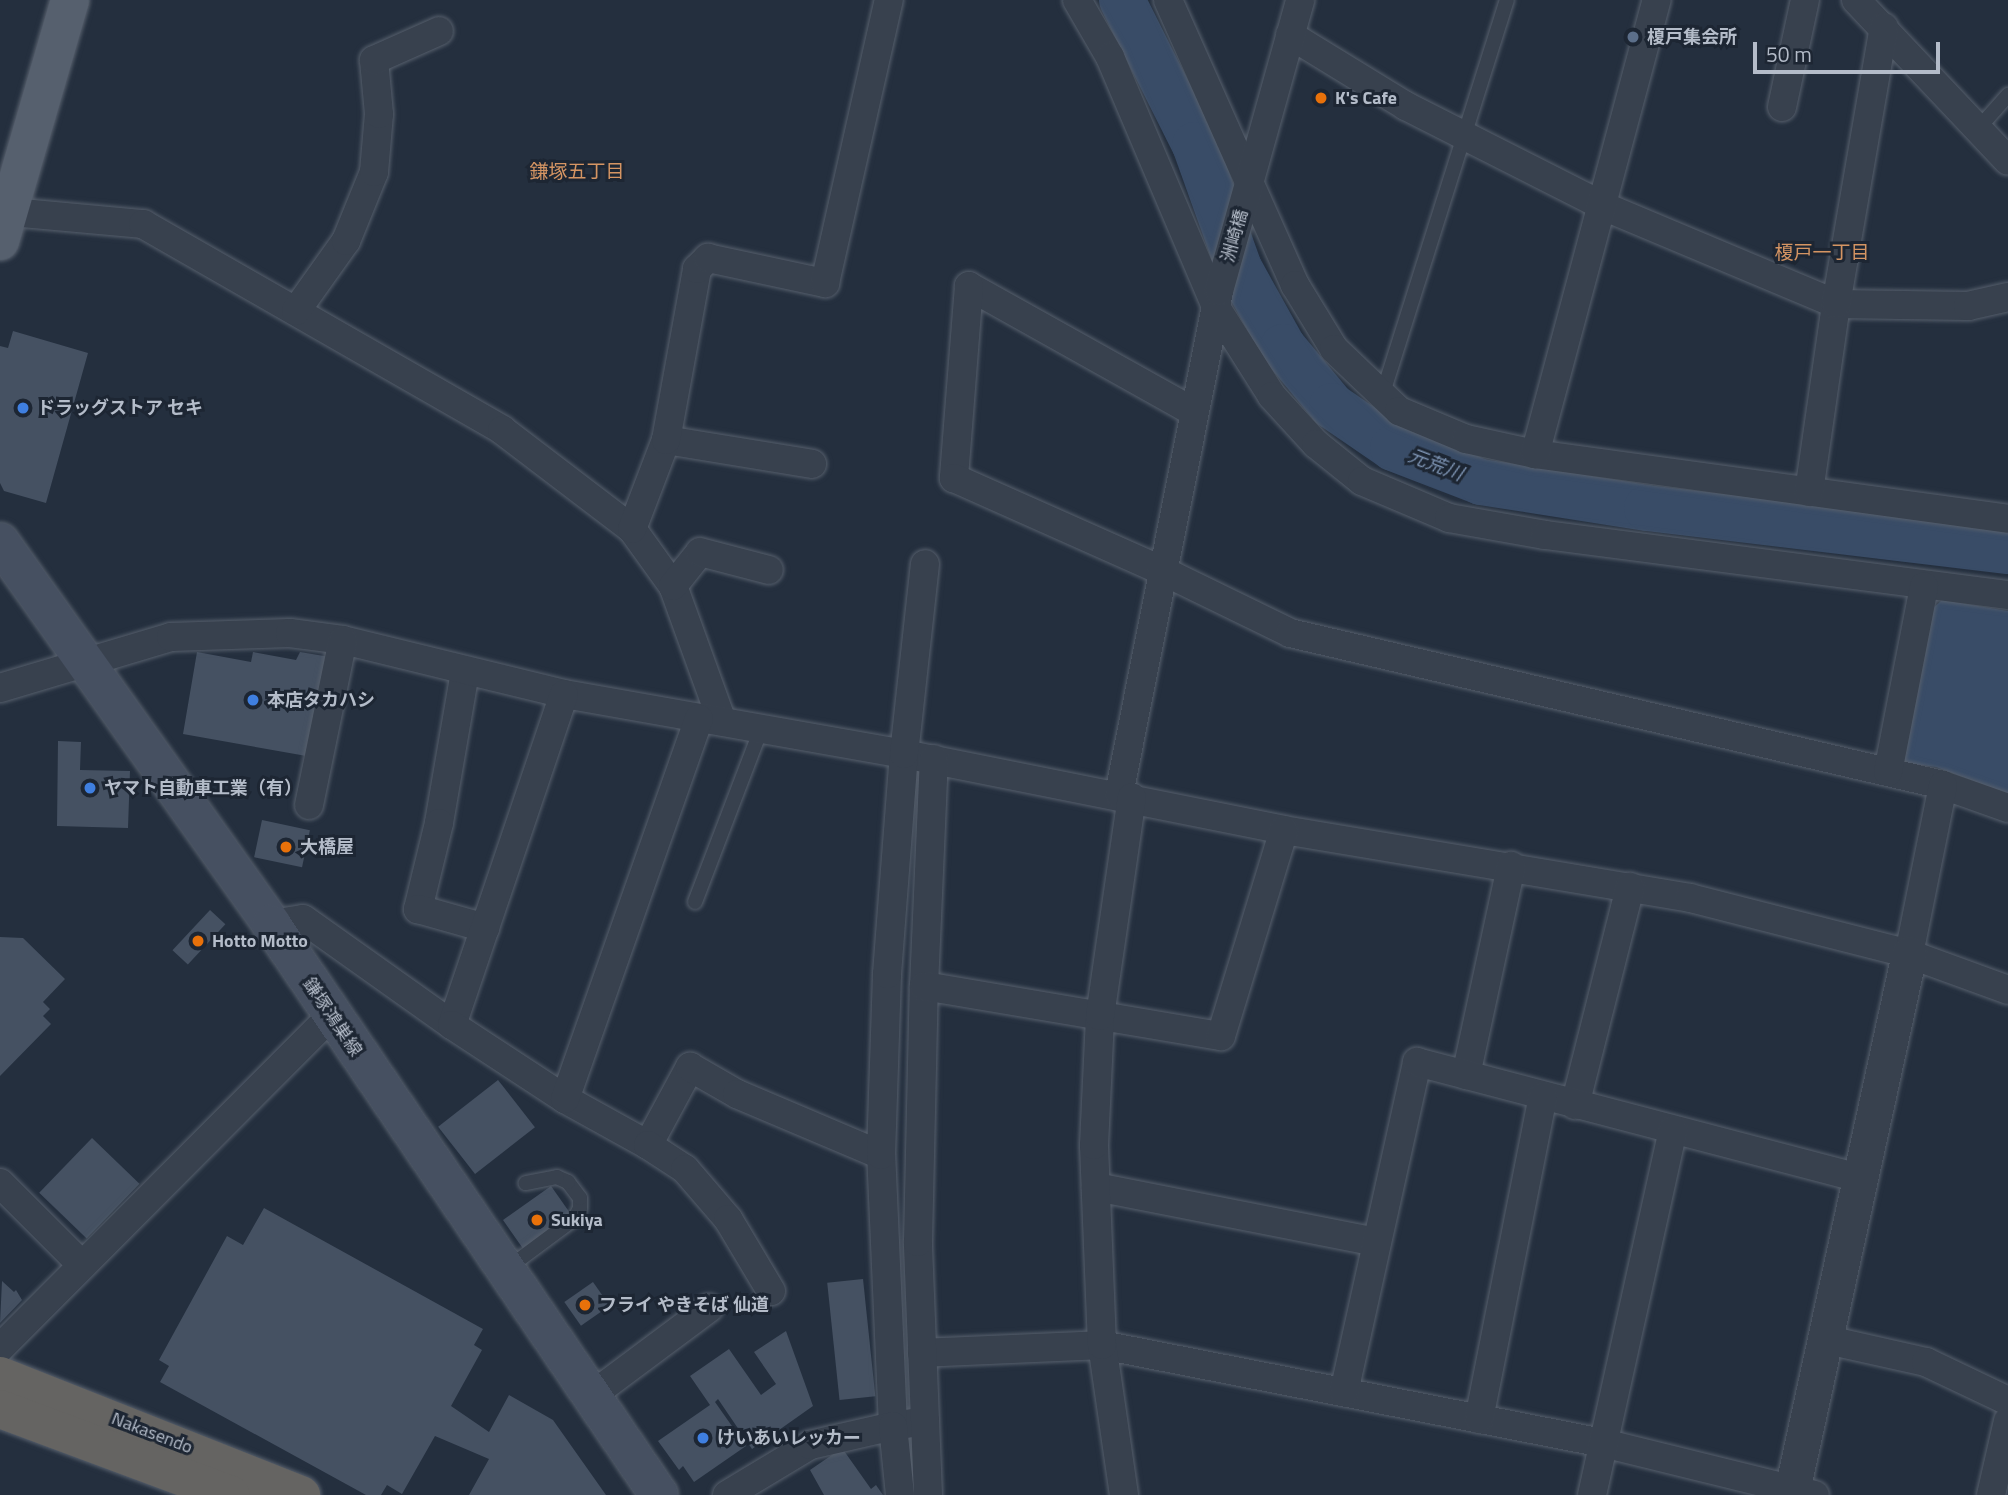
<!DOCTYPE html>
<html>
<head>
<meta charset="utf-8">
<style>
	body { margin:0 }
	#map { position:relative; width:2008px; height:1495px; overflow:hidden; background:#242f3e; font-family:"Titillium Web","Noto Sans JP",sans-serif }
	div>[style] { position:absolute }
	.water>* { inset:0; background:#394c67 }
	.river>* { height:46px; margin:-23px; padding:0 23px; transform-origin:23px; border-radius:23px; background:#394c67 }
	.building>* { inset:0; background:#455162; transform-origin:0 0 }
	.roads { filter:drop-shadow(0 0 2px #565f6c) drop-shadow(0 0 2px #565f6c) }
	.service>* { height:14px; margin:-7px; padding:0 7px; transform-origin:7px; border-radius:7px; background:#38414e }
	.minor>* { height:28px; margin:-14px; padding:0 14px; transform-origin:14px; border-radius:14px; background:#38414e }
	.tertiary>* { height:35px; margin:-17.5px; padding:0 17.5px; transform-origin:17.5px; border-radius:17.5px; background:#38414e }
	.secondary>* { height:38px; margin:-19px; padding:0 19px; transform-origin:19px; border-radius:19px; background:#465061 }
	.primary>* { height:38px; margin:-19px; padding:0 19px; transform-origin:19px; border-radius:19px; background:#56606e }
	.trunk>* { height:38px; margin:-19px; padding:0 19px; transform-origin:19px; border-radius:19px; background:#656462 }
	.dots>* { width:19px; height:19px; translate:-50% -50%; box-sizing:border-box; border:4px solid #1d2633; border-radius:50% }
	span { translate:-50% -50%; white-space:nowrap; text-align:center; line-height:1.15; -webkit-text-stroke:6px #1d2633; paint-order:stroke }
	.poi-label { font-size:18px; color:#b4bcc9; font-weight:700 }
	.left { translate:0 -50%; text-align:left }
	.street-label { font-size:18px; color:#b4bcc9 }
	.neighbourhood-label { font-size:19px; color:#d59563 }
	.water-label { font-size:19px; color:#7c92b1; font-style:italic }
	.scale { position:absolute; left:1753px; top:42px; width:187px; height:32px; box-sizing:border-box; border:4px solid #b4bcc9; border-top:0; padding-left:9px; font-size:21px; line-height:24px; white-space:nowrap; color:#b4bcc9; -webkit-text-stroke:5px #1d2633; paint-order:stroke }
</style>
</head>
<body>
<div id="map">
	<div class="water">
		<div style="clip-path:polygon(1942px 600px,2008px 611px,2008px 794px,1936px 767px,1906px 763px,1899px 753px,1932px 609px)"></div>
	</div>
	<div class="river">
		<div style="left:1122px;top:0;width:162px;rotate:63.3deg"></div>
		<div style="left:1195px;top:145px;width:131px;rotate:70.3deg"></div>
		<div style="left:1239px;top:268px;width:90px;rotate:60.9deg"></div>
		<div style="left:1283px;top:347px;width:77px;rotate:50.3deg"></div>
		<div style="left:1332px;top:406px;width:74px;rotate:34.5deg"></div>
		<div style="left:1393px;top:448px;width:94px;rotate:21.1deg"></div>
		<div style="left:1481px;top:482px;width:168px;rotate:8.9deg"></div>
		<div style="left:1647px;top:508px;width:364px;rotate:6.8deg"></div>
	</div>
	<div class="building">
		<div style="clip-path:polygon(13px 331px,88px 353px,46px 503px,4px 491px,0 483px,0 346px,8px 348px)"></div>
		<div style="clip-path:polygon(197px 652px,251px 662px,253px 652px,296px 660px,300px 652px,330px 657px,312px 757px,183px 734px)"></div>
		<div style="clip-path:polygon(58px 741px,81px 742px,80px 770px,130px 771px,128px 828px,57px 826px)"></div>
		<div style="left:262px;top:820px;width:49px;height:38px;rotate:12deg"></div>
		<div style="left:210px;top:910px;width:21px;height:55px;rotate:43deg"></div>
		<div style="clip-path:polygon(0 937px,23px 938px,65px 979px,43px 1002px,50px 1009px,43px 1016px,51px 1024px,0 1076px)"></div>
		<div style="left:498px;top:1080px;width:60px;height:76px;rotate:52deg"></div>
		<div style="left:92px;top:1138px;width:66px;height:76px;rotate:44deg"></div>
		<div style="clip-path:polygon(551px 1186px,570px 1213px,554px 1225px,557px 1230px,524px 1250px,503px 1220px)"></div>
		<div style="clip-path:polygon(264px 1208px,483px 1329px,474px 1345px,482px 1350px,451px 1406px,489px 1432px,509px 1395px,553px 1420px,606px 1495px,469px 1495px,489px 1459px,435px 1436px,402px 1494px,387px 1485px,381px 1495px,366px 1495px,160px 1382px,169px 1366px,159px 1360px,227px 1236px,243px 1245px)"></div>
		<div style="left:863px;top:1279px;width:118px;height:36px;rotate:84deg"></div>
		<div style="clip-path:polygon(2px 1281px,14px 1292px,16px 1290px,22px 1300px,0 1323px)"></div>
		<div style="left:593px;top:1282px;width:29px;height:35px;rotate:55deg"></div>
		<div style="clip-path:polygon(786px 1331px,813px 1406px,752px 1449px,718px 1399px,715px 1402px,746px 1446px,694px 1482px,683px 1466px,679px 1470px,658px 1441px,710px 1405px,690px 1376px,729px 1349px,761px 1395px,776px 1384px,754px 1352px)"></div>
		<div style="clip-path:polygon(842px 1448px,871px 1489px,876px 1485px,883px 1495px,824px 1495px,810px 1470px)"></div>
	</div>
	<div class="roads">
		<div class="service">
			<div style="left:1977px;top:130px;width:47px;rotate:-48.5deg"></div>
			<div style="left:1382px;top:396px;width:415px;rotate:-72.5deg"></div>
			<div style="left:695px;top:902px;width:182px;rotate:-69.1deg"></div>
			<div style="left:508px;top:1268px;width:84px;rotate:-36.7deg"></div>
			<div style="left:575px;top:1218px;width:11px;rotate:-63deg"></div>
			<div style="left:580px;top:1208px;width:10px;rotate:-90deg"></div>
			<div style="left:580px;top:1198px;width:20px;rotate:-127deg"></div>
			<div style="left:568px;top:1182px;width:12px;rotate:-156deg"></div>
			<div style="left:557px;top:1177px;width:32px;rotate:169deg"></div>
		</div>
		<div class="minor">
			<div style="left:1077px;top:0;width:66px;rotate:59.9deg"></div>
			<div style="left:1110px;top:57px;width:274px;rotate:67deg"></div>
			<div style="left:1217px;top:309px;width:103px;rotate:57.7deg"></div>
			<div style="left:1272px;top:396px;width:65px;rotate:47.5deg"></div>
			<div style="left:1316px;top:444px;width:59px;rotate:38.8deg"></div>
			<div style="left:1362px;top:481px;width:95px;rotate:23deg"></div>
			<div style="left:1449px;top:518px;width:97px;rotate:10deg"></div>
			<div style="left:1545px;top:535px;width:467px;rotate:7.4deg"></div>
			<div style="left:1168px;top:0;width:312px;rotate:66deg"></div>
			<div style="left:1295px;top:285px;width:75px;rotate:58.6deg"></div>
			<div style="left:1334px;top:349px;width:90px;rotate:43.6deg"></div>
			<div style="left:1399px;top:411px;width:73px;rotate:22.7deg"></div>
			<div style="left:1466px;top:439px;width:71px;rotate:12.3deg"></div>
			<div style="left:1535px;top:454px;width:477px;rotate:7.8deg"></div>
			<div style="left:1856px;top:0;width:221px;rotate:46.6deg"></div>
			<div style="left:1290px;top:35px;width:136px;rotate:31.5deg"></div>
			<div style="left:1406px;top:106px;width:221px;rotate:26.9deg"></div>
			<div style="left:1603px;top:206px;width:253px;rotate:22.8deg"></div>
			<div style="left:1836px;top:304px;width:132px;rotate:0.9deg"></div>
			<div style="left:1968px;top:306px;width:41px;rotate:-12.7deg"></div>
			<div style="left:1782px;top:107px;width:109px;rotate:-77.9deg"></div>
			<div style="left:0;top:211px;width:144px;rotate:5.2deg"></div>
			<div style="left:143px;top:224px;width:414px;rotate:29.8deg"></div>
			<div style="left:502px;top:430px;width:163px;rotate:37.3deg"></div>
			<div style="left:632px;top:529px;width:70px;rotate:54.3deg"></div>
			<div style="left:673px;top:586px;width:144px;rotate:70.1deg"></div>
			<div style="left:296px;top:311px;width:86px;rotate:-54.5deg"></div>
			<div style="left:346px;top:241px;width:74px;rotate:-67.9deg"></div>
			<div style="left:374px;top:172px;width:58px;rotate:-85.1deg"></div>
			<div style="left:379px;top:114px;width:54px;rotate:-95.3deg"></div>
			<div style="left:374px;top:60px;width:71px;rotate:-24deg"></div>
			<div style="left:1194px;top:412px;width:258px;rotate:-150.8deg"></div>
			<div style="left:969px;top:286px;width:193px;rotate:94.5deg"></div>
			<div style="left:954px;top:478px;width:229px;rotate:24deg"></div>
			<div style="left:1163px;top:571px;width:141px;rotate:26deg"></div>
			<div style="left:1290px;top:633px;width:670px;rotate:13.1deg"></div>
			<div style="left:1943px;top:785px;width:69px;rotate:19.5deg"></div>
			<div style="left:666px;top:440px;width:148px;rotate:9.3deg"></div>
			<div style="left:1535px;top:454px;width:470px;rotate:-75deg"></div>
			<div style="left:1809px;top:492px;width:190px;rotate:-81.8deg"></div>
			<div style="left:1836px;top:304px;width:281px;rotate:-80.2deg"></div>
			<div style="left:632px;top:529px;width:95px;rotate:-69.1deg"></div>
			<div style="left:666px;top:440px;width:174px;rotate:-79.7deg"></div>
			<div style="left:697px;top:269px;width:16px;rotate:-45deg"></div>
			<div style="left:708px;top:258px;width:120px;rotate:12.1deg"></div>
			<div style="left:825px;top:283px;width:290px;rotate:-77.3deg"></div>
			<div style="left:673px;top:586px;width:43px;rotate:-51.5deg"></div>
			<div style="left:700px;top:552px;width:71px;rotate:14.6deg"></div>
			<div style="left:465px;top:672px;width:153px;rotate:99.8deg"></div>
			<div style="left:439px;top:823px;width:89px;rotate:103.7deg"></div>
			<div style="left:418px;top:909px;width:70px;rotate:15.8deg"></div>
			<div style="left:0;top:688px;width:178px;rotate:-16.6deg"></div>
			<div style="left:171px;top:637px;width:119px;rotate:-1.9deg"></div>
			<div style="left:290px;top:633px;width:53px;rotate:7.5deg"></div>
			<div style="left:343px;top:640px;width:228px;rotate:13.7deg"></div>
			<div style="left:564px;top:694px;width:345px;rotate:10deg"></div>
			<div style="left:904px;top:754px;width:388px;rotate:11.3deg"></div>
			<div style="left:1284px;top:830px;width:412px;rotate:9.5deg"></div>
			<div style="left:1690px;top:898px;width:226px;rotate:14.3deg"></div>
			<div style="left:1909px;top:954px;width:105px;rotate:20deg"></div>
			<div style="left:1888px;top:772px;width:189px;rotate:-79deg"></div>
			<div style="left:1119px;top:794px;width:513px;rotate:-78.76deg"></div>
			<div style="left:1219px;top:291px;width:302px;rotate:-74.4deg"></div>
			<div style="left:309px;top:805px;width:168px;rotate:-78.4deg"></div>
			<div style="left:271px;top:924px;width:32px;rotate:-9deg"></div>
			<div style="left:303px;top:919px;width:183px;rotate:35.4deg"></div>
			<div style="left:452px;top:1025px;width:349px;rotate:-71.3deg"></div>
			<div style="left:1909px;top:954px;width:172px;rotate:-78.6deg"></div>
			<div style="left:924px;top:986px;width:227px;rotate:-87.5deg"></div>
			<div style="left:452px;top:1025px;width:135px;rotate:33.2deg"></div>
			<div style="left:565px;top:1099px;width:95px;rotate:29deg"></div>
			<div style="left:648px;top:1145px;width:89px;rotate:-61.7deg"></div>
			<div style="left:690px;top:1067px;width:54px;rotate:29.9deg"></div>
			<div style="left:737px;top:1094px;width:156px;rotate:23deg"></div>
			<div style="left:1466px;top:1075px;width:214px;rotate:-77.8deg"></div>
			<div style="left:565px;top:1099px;width:403px;rotate:-70.6deg"></div>
			<div style="left:1575px;top:1105px;width:225px;rotate:-75.8deg"></div>
			<div style="left:648px;top:1145px;width:44px;rotate:33deg"></div>
			<div style="left:685px;top:1169px;width:66px;rotate:49.3deg"></div>
			<div style="left:728px;top:1219px;width:84px;rotate:59.2deg"></div>
			<div style="left:0;top:1183px;width:116px;rotate:45deg"></div>
			<div style="left:1096px;top:1187px;width:286px;rotate:11.1deg"></div>
			<div style="left:1823px;top:1339px;width:106px;rotate:12.6deg"></div>
			<div style="left:1926px;top:1362px;width:91px;rotate:25.4deg"></div>
			<div style="left:0;top:1348px;width:469px;rotate:-45.1deg"></div>
			<div style="left:922px;top:1353px;width:180px;rotate:-2.5deg"></div>
			<div style="left:1102px;top:1345px;width:510px;rotate:11.07deg"></div>
			<div style="left:1603px;top:1443px;width:218px;rotate:13.8deg"></div>
			<div style="left:1344px;top:1392px;width:338px;rotate:-77.5deg"></div>
			<div style="left:1417px;top:1062px;width:457px;rotate:14.7deg"></div>
			<div style="left:591px;top:1396px;width:147px;rotate:-36.7deg"></div>
			<div style="left:1479px;top:1419px;width:329px;rotate:-78.8deg"></div>
			<div style="left:925px;top:1421px;width:32px;rotate:171deg"></div>
			<div style="left:893px;top:1426px;width:271px;rotate:-92.5deg"></div>
			<div style="left:881px;top:1155px;width:181px;rotate:-88.1deg"></div>
			<div style="left:887px;top:974px;width:221px;rotate:-85.6deg"></div>
			<div style="left:904px;top:754px;width:191px;rotate:-83.7deg"></div>
			<div style="left:727px;top:1495px;width:97px;rotate:-31.1deg"></div>
			<div style="left:810px;top:1445px;width:85px;rotate:-12.9deg"></div>
			<div style="left:893px;top:1426px;width:69px;rotate:84.2deg"></div>
			<div style="left:928px;top:1495px;width:253px;rotate:-92.3deg"></div>
			<div style="left:918px;top:1242px;width:256px;rotate:-88.7deg"></div>
			<div style="left:924px;top:986px;width:301px;rotate:9.6deg"></div>
			<div style="left:1221px;top:1036px;width:215px;rotate:-73deg"></div>
			<div style="left:1124px;top:1495px;width:152px;rotate:-98.3deg"></div>
			<div style="left:1102px;top:1345px;width:200px;rotate:-92.3deg"></div>
			<div style="left:1094px;top:1145px;width:129px;rotate:-87.3deg"></div>
			<div style="left:1100px;top:1016px;width:221px;rotate:-81.7deg"></div>
			<div style="left:1592px;top:1495px;width:374px;rotate:-77.5deg"></div>
			<div style="left:1991px;top:1495px;width:76px;rotate:-77.1deg"></div>
		</div>
		<div class="tertiary">
			<div style="left:1791px;top:1495px;width:554px;rotate:-77.7deg"></div>
		</div>
		<div class="secondary">
			<div style="left:0;top:542px;width:468px;rotate:54.6deg"></div>
			<div style="left:271px;top:924px;width:690px;rotate:55.8deg"></div>
		</div>
		<div class="primary">
			<div style="left:0;top:241px;width:251px;rotate:-73.8deg"></div>
		</div>
		<div class="trunk">
			<div style="left:0;top:1376px;width:324px;rotate:21.6deg"></div>
			<div style="left:0;top:1409px;width:246px;rotate:20.4deg"></div>
		</div>
	</div>
	<div class="dots">
		<div style="left:1633px;top:37px;background:#5c6f8a"></div>
		<div style="left:1321px;top:98px;background:#e8710a"></div>
		<div style="left:23px;top:408px;background:#3f7fe0"></div>
		<div style="left:253px;top:700px;background:#3f7fe0"></div>
		<div style="left:90px;top:788px;background:#3f7fe0"></div>
		<div style="left:286px;top:847px;background:#e8710a"></div>
		<div style="left:198px;top:941px;background:#e8710a"></div>
		<div style="left:537px;top:1220px;background:#e8710a"></div>
		<div style="left:585px;top:1305px;background:#e8710a"></div>
		<div style="left:703px;top:1438px;background:#3f7fe0"></div>
	</div>
	<div class="poi-label">
		<span class="left" style="left:1647px;top:37px">榎戸集会所</span>
		<span class="left" style="left:1335px;top:98px">K's Cafe</span>
		<span class="left" style="left:37px;top:408px">ドラッグストア セキ</span>
		<span class="left" style="left:267px;top:700px">本店タカハシ</span>
		<span class="left" style="left:104px;top:788px">ヤマト自動車工業（有）</span>
		<span class="left" style="left:300px;top:847px">大橋屋</span>
		<span class="left" style="left:212px;top:941px">Hotto Motto</span>
		<span class="left" style="left:551px;top:1220px">Sukiya</span>
		<span class="left" style="left:599px;top:1305px">フライ やきそば 仙道</span>
		<span class="left" style="left:717px;top:1438px">けいあいレッカー</span>
	</div>
	<div class="street-label">
		<span style="left:1235px;top:236px;rotate:-74deg">洲崎橋</span>
		<span style="left:332px;top:1017px;rotate:56deg">鎌塚鴻巣線</span>
		<span style="left:152px;top:1433px;rotate:21deg">Nakasendo</span>
	</div>
	<div class="neighbourhood-label">
		<span style="left:577px;top:171px">鎌塚五丁目</span>
		<span style="left:1822px;top:252px">榎戸一丁目</span>
	</div>
	<div class="water-label">
		<span style="left:1436px;top:464px;rotate:21deg">元荒川</span>
	</div>
	<div class="scale">50 m</div>
</div>
</body>
</html>
